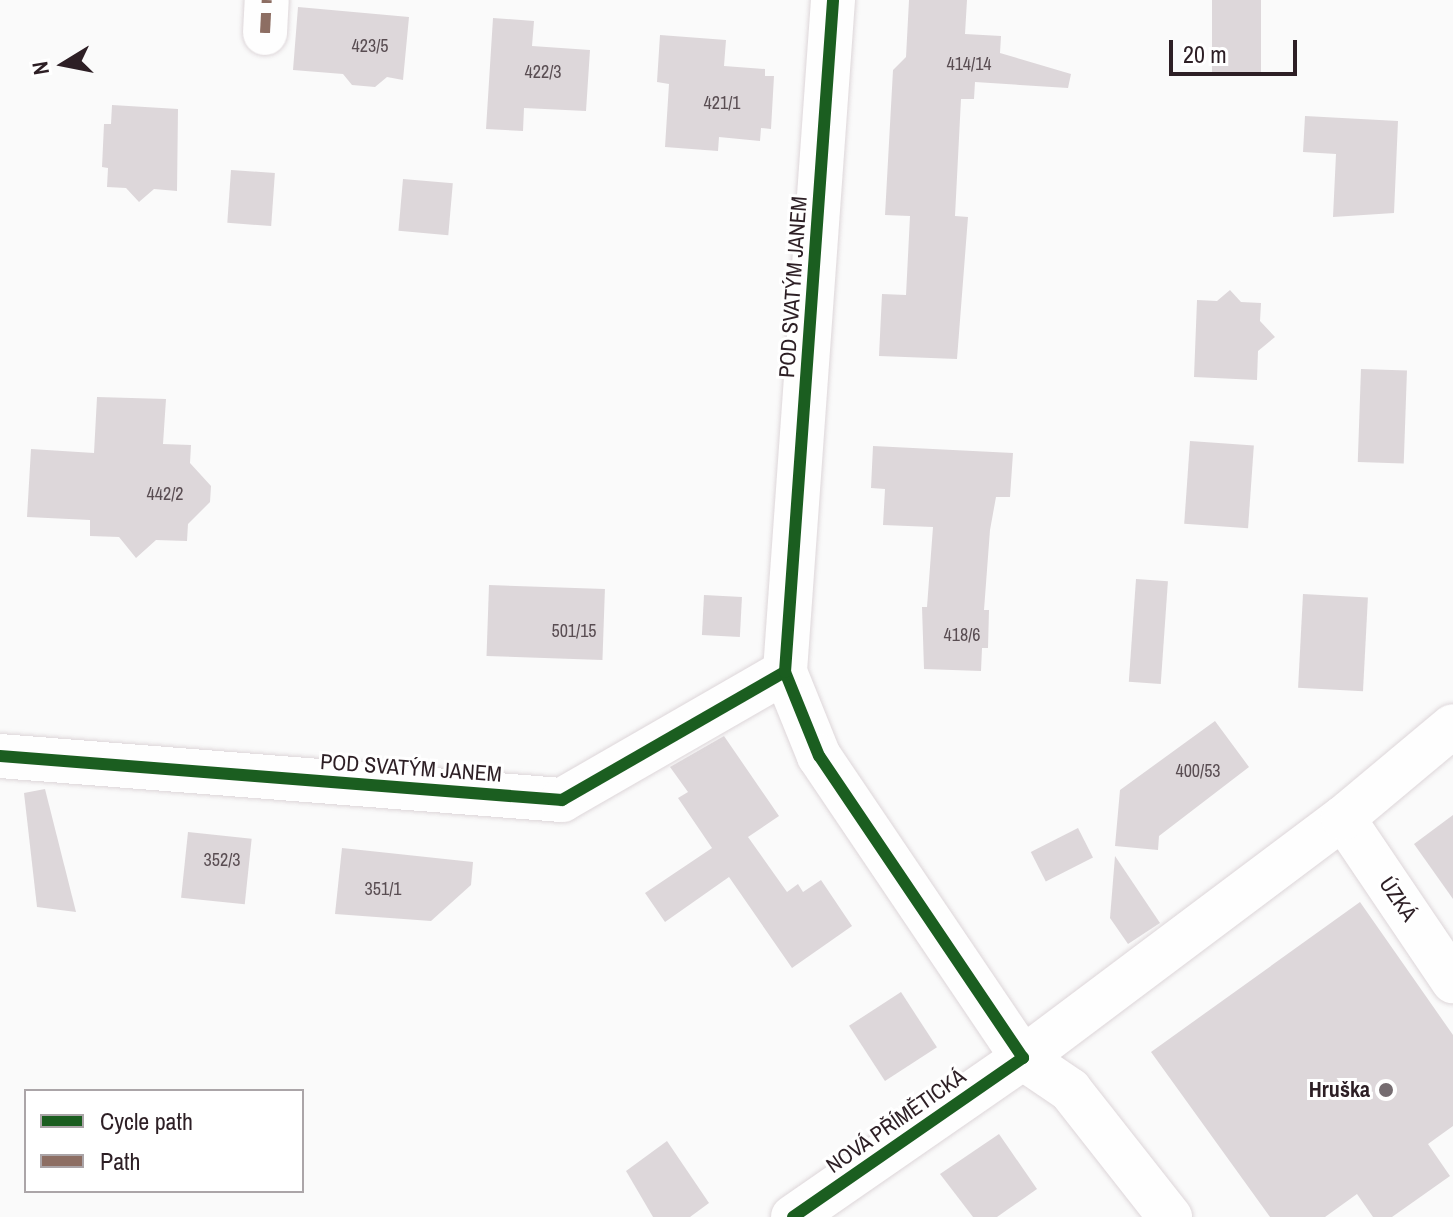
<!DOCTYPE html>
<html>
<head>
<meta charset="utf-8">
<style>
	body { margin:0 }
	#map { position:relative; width:1453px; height:1217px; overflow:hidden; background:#fafafa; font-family:"Archivo Narrow",sans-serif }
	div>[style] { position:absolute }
	.building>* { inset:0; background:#ddd7da; transform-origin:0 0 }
	.roads { filter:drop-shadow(0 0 2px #ddd6d9) drop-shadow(0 0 2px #ddd6d9) }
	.minor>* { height:44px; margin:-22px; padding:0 22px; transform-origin:22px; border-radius:22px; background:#fefefe }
	.quiet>* { height:10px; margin-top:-5px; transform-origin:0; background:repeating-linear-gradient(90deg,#8d6e63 0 20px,transparent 0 30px) }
	.cycleway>* { height:12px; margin:-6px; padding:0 6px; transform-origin:6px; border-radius:6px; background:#1b5e20 }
	.dots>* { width:22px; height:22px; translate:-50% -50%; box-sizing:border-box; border:4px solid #fff; border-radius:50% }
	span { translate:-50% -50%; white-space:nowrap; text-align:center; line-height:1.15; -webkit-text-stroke:6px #fff; paint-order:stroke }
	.number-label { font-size:18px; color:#594d52 }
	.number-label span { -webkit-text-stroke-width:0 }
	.street-label { font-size:22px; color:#2d1f25 }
	.poi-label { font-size:22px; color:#2d1f25; font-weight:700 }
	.right { translate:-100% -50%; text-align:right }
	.legend { position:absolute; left:24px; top:1089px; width:280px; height:104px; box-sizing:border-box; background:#fff; border:2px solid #aba5a8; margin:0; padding:10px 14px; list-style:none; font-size:24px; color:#2d1f25 }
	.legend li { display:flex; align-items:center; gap:16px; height:40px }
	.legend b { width:40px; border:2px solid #aba5a8 }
	.north { position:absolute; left:24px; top:24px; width:80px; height:80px; -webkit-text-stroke:6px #fff; paint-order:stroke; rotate:260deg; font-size:22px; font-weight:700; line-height:32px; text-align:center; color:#2d1f25 }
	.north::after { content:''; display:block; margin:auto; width:28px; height:36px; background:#2d1f25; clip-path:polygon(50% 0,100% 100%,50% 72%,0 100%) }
	.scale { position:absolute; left:1169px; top:40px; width:128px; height:36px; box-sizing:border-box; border:4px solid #2d1f25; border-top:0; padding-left:10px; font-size:24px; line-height:28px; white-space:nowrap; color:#2d1f25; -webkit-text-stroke:6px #fff; paint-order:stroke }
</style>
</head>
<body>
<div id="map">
	<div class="building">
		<div style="clip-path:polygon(909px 0,967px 0,965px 34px,1001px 36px,1000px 53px,1071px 74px,1068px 88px,975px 82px,974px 99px,961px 99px,955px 216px,968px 217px,957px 359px,879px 356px,882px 294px,906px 295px,910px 216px,885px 215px,893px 70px,906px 57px)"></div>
		<div style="left:1212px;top:0;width:49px;height:72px"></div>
		<div style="clip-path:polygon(298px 7px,409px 17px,403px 80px,387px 77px,375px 87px,352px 85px,343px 74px,293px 70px)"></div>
		<div style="clip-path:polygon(493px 18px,534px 21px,532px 46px,590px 50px,586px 111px,524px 108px,523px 131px,486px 129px)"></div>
		<div style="clip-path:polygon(660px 35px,726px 40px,724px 66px,765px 69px,765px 76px,774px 76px,771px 129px,761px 128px,760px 141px,719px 137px,718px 151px,665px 147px,669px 84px,657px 82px)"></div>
		<div style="clip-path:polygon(112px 105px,178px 109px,177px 191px,154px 189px,139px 202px,126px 188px,107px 187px,108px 168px,102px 167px,104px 124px,111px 124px)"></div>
		<div style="clip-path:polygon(1305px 116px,1398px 121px,1394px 213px,1333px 217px,1336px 154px,1303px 152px)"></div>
		<div style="left:231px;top:170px;width:44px;height:53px;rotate:4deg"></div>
		<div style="left:403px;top:179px;width:50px;height:52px;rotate:5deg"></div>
		<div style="clip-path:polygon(1230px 290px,1241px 302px,1261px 303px,1260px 321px,1275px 337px,1258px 351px,1257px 380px,1194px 377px,1197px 300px,1217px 301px)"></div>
		<div style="left:1361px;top:369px;width:46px;height:93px;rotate:2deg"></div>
		<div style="clip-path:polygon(97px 397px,166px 399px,163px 444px,191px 445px,190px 463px,211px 486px,210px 502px,188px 524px,187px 541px,156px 540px,136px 558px,119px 537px,90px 536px,90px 520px,27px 517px,31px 449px,94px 453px)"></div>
		<div style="left:1190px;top:441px;width:64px;height:83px;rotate:4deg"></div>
		<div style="clip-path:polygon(873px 446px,1013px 453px,1010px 497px,996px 497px,990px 530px,984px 610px,989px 610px,988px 648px,982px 648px,981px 671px,924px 669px,922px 607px,927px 607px,933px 527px,883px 525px,885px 489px,871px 488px)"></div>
		<div style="left:1136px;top:579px;width:32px;height:103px;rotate:4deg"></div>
		<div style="left:489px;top:585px;width:116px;height:71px;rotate:2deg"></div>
		<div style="left:1303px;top:594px;width:65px;height:94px;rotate:3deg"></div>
		<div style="left:704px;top:595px;width:38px;height:40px;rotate:3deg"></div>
		<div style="clip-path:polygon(1215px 721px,1249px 767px,1159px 836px,1158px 850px,1115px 846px,1120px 790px)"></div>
		<div style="clip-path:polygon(724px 736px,779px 816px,748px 837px,787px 892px,798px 884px,803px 892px,821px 880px,852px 926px,792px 968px,729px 877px,665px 922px,645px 893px,712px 848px,678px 798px,688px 792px,670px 767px)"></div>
		<div style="clip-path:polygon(45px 789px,76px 912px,37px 907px,24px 793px)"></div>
		<div style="clip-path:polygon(1453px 815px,1453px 899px,1414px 844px)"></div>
		<div style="left:1078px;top:828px;width:33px;height:53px;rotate:63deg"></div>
		<div style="left:188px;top:832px;width:64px;height:66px;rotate:6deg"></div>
		<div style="clip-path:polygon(342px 848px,473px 862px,471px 885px,431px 921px,335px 914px)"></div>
		<div style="clip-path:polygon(1115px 856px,1160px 923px,1128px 944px,1110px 918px)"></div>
		<div style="clip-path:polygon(1360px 902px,1453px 1035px,1453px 1126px,1428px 1144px,1450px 1176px,1392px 1217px,1373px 1217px,1357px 1194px,1325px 1217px,1270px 1217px,1151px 1052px)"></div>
		<div style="left:901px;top:992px;width:66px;height:62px;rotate:57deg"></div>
		<div style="clip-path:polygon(999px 1134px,1037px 1189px,997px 1217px,973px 1217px,940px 1174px)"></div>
		<div style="clip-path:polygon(667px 1141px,709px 1203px,690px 1217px,653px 1217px,626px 1171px)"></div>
	</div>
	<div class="roads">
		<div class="minor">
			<div style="left:833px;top:0;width:674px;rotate:94.09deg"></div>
			<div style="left:785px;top:672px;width:91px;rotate:68deg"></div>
			<div style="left:819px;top:756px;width:364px;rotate:56deg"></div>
			<div style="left:1023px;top:1058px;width:57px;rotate:34.2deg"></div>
			<div style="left:1070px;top:1090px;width:162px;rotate:51.8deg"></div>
			<div style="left:265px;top:33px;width:33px;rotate:-87deg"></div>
			<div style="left:0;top:756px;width:564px;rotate:4.48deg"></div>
			<div style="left:562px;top:800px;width:257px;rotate:-29.9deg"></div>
			<div style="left:1343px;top:818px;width:197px;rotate:56deg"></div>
			<div style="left:793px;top:1217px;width:280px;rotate:-34.7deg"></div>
			<div style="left:1023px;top:1058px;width:400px;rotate:-36.9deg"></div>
			<div style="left:1343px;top:818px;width:143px;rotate:-39.9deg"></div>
		</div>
	</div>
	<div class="quiet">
		<div style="left:265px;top:33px;width:33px;rotate:-87deg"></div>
	</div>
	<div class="cycleway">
		<div style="left:0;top:756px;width:564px;rotate:4.48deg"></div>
		<div style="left:562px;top:800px;width:257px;rotate:-29.9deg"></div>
		<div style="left:793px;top:1217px;width:280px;rotate:-34.7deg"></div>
		<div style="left:1023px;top:1058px;width:364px;rotate:-124deg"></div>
		<div style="left:819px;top:756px;width:91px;rotate:-112deg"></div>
		<div style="left:785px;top:672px;width:674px;rotate:-85.91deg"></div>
	</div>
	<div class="dots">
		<div style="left:1386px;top:1090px;background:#756c70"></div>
	</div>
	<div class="number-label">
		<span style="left:370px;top:46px">423/5</span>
		<span style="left:969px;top:64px">414/14</span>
		<span style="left:543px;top:72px">422/3</span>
		<span style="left:722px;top:103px">421/1</span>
		<span style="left:165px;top:494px">442/2</span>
		<span style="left:574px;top:631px">501/15</span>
		<span style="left:962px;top:635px">418/6</span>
		<span style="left:1198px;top:771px">400/53</span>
		<span style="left:222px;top:860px">352/3</span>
		<span style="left:383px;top:889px">351/1</span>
	</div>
	<div class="street-label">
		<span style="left:793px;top:287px;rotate:-86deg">POD SVATÝM JANEM</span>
		<span style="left:411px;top:768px;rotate:4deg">POD SVATÝM JANEM</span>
		<span style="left:1398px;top:899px;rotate:56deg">ÚZKÁ</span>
		<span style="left:896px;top:1121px;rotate:-35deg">NOVÁ PŘÍMĚTICKÁ</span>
	</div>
	<div class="poi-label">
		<span class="right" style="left:1370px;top:1090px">Hruška</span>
	</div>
	<ul class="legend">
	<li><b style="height:10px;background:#1b5e20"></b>Cycle path</li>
	<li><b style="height:10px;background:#8d6e63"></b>Path</li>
	</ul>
	<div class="north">N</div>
	<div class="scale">20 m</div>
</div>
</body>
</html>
